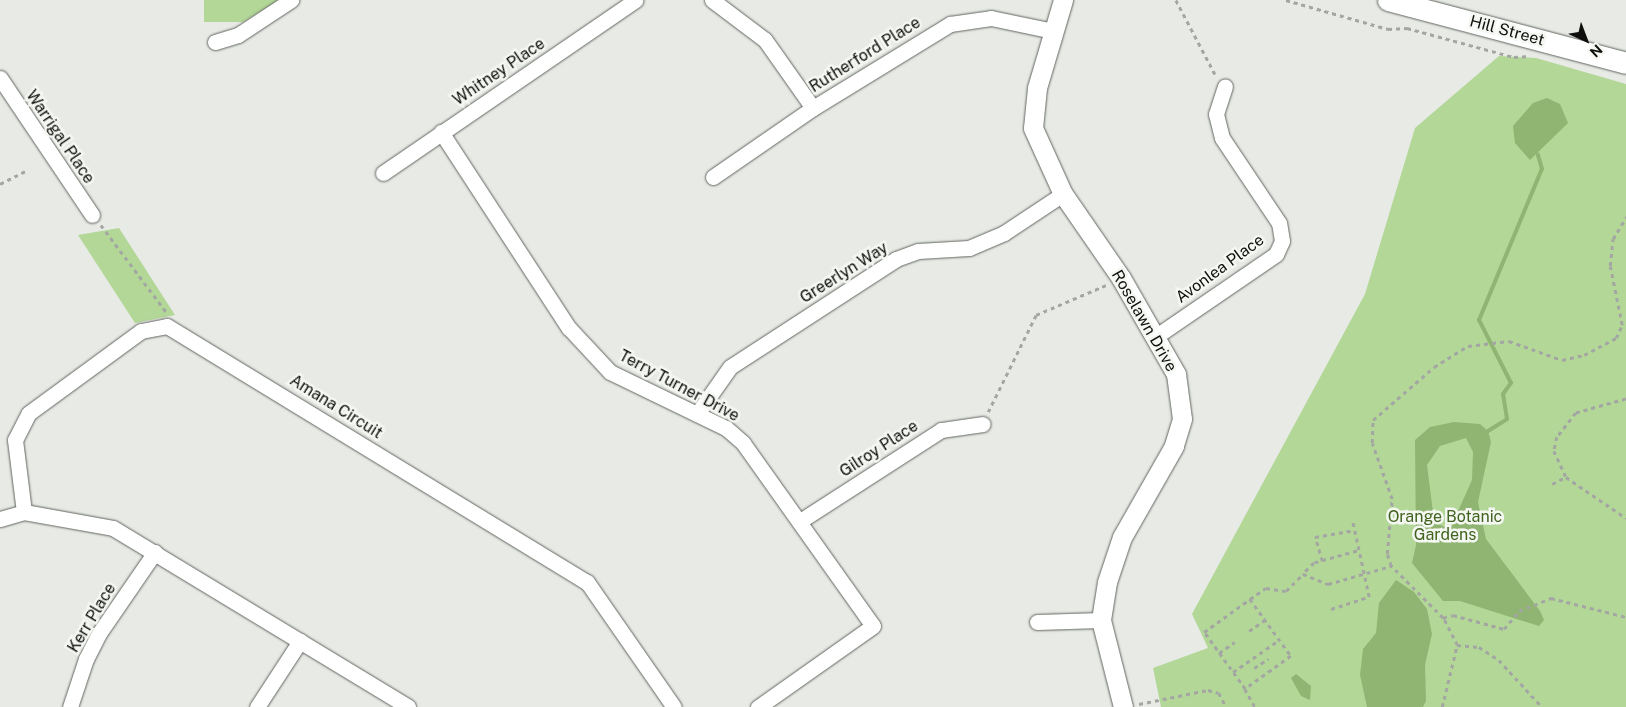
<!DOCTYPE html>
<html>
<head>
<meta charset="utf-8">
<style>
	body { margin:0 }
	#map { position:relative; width:1626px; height:707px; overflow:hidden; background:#e7eae5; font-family:"Public Sans",sans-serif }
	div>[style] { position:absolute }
	.green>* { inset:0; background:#b3d797 }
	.water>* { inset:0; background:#90b471 }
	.stream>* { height:4px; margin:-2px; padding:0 2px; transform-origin:2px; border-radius:2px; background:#90b471 }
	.path>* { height:2.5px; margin-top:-1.25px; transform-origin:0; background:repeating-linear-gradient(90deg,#a3a6a2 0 4px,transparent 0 8px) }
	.roads { filter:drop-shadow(0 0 1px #626560) drop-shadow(0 0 1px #626560) }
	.minor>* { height:15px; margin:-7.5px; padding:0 7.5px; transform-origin:7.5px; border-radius:7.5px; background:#fff }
	.tertiary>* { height:19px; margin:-9.5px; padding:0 9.5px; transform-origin:9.5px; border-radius:9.5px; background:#fff }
	.secondary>* { height:21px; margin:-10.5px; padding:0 10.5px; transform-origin:10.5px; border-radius:10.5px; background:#fff }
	span { translate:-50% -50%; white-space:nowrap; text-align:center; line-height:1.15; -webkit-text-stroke:5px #f4f7f2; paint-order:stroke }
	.street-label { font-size:16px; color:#0f100e }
	.park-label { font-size:16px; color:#41631f }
	.north { position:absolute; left:1561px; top:15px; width:50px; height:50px; -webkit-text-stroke:4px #f4f7f2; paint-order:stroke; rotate:137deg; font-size:14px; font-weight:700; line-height:20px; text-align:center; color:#0f100e }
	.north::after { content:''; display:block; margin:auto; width:18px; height:22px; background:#0f100e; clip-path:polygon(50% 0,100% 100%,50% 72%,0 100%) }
</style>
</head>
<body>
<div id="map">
	<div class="green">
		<div style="clip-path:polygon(204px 0,279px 0,243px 22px,204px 22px)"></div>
		<div style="clip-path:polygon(1499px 56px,1536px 58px,1626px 84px,1626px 707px,1161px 707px,1153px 668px,1208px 648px,1192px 614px,1365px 294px,1415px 128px)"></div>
		<div style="clip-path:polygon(119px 228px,175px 315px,135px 323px,78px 235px)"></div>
	</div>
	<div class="water">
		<div style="clip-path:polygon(1547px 98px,1560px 104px,1568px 123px,1530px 160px,1515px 143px,1513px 126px,1533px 103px)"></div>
		<div style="clip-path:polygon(evenodd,1454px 422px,1480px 424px,1488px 431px,1491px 442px,1478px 502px,1486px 539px,1540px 611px,1544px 620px,1539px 626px,1460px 601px,1443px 601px,1412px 563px,1416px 545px,1415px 440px,1430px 427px,1454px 422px,1466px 438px,1473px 452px,1472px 480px,1450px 529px,1438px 524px,1433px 512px,1427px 465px,1440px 446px,1466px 438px)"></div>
		<div style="clip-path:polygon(1396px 580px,1414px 592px,1427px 609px,1432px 634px,1425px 665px,1426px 701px,1423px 707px,1367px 707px,1360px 675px,1363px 649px,1376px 633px,1379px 603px)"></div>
		<div style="clip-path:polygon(1296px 674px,1311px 686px,1310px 700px,1301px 696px,1291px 678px)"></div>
	</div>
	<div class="stream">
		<div style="left:1488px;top:431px;width:22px;rotate:-32deg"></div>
		<div style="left:1507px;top:419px;width:25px;rotate:-99deg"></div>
		<div style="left:1503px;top:394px;width:14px;rotate:-54deg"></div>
		<div style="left:1511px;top:383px;width:71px;rotate:-116.9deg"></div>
		<div style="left:1479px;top:320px;width:164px;rotate:-67.4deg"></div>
		<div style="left:1542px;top:169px;width:15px;rotate:-106deg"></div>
	</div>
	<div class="path">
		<div style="left:1176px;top:0;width:86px;rotate:62.2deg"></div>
		<div style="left:1286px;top:0;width:106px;rotate:15.9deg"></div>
		<div style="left:1388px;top:29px;width:19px;rotate:-3deg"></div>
		<div style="left:1407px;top:28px;width:111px;rotate:15.2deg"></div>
		<div style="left:1514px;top:57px;width:15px;rotate:-4deg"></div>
		<div style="left:0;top:184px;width:31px;rotate:-27deg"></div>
		<div style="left:101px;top:225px;width:110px;rotate:53.1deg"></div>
		<div style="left:1626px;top:399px;width:52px;rotate:164.4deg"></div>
		<div style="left:1576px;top:413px;width:31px;rotate:128deg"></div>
		<div style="left:1557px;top:437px;width:14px;rotate:102deg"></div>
		<div style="left:1554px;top:451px;width:29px;rotate:65deg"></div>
		<div style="left:1566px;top:477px;width:73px;rotate:34.3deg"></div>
		<div style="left:988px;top:412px;width:108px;rotate:-63.7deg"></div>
		<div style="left:1036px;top:315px;width:76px;rotate:-23.2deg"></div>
		<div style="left:1552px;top:484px;width:16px;rotate:-27deg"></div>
		<div style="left:1357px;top:551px;width:45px;rotate:164.4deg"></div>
		<div style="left:1314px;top:563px;width:16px;rotate:135deg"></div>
		<div style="left:1303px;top:574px;width:27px;rotate:22deg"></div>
		<div style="left:1328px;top:584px;width:66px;rotate:-15.9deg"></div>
		<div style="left:1322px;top:561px;width:25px;rotate:-106deg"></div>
		<div style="left:1315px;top:537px;width:39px;rotate:-10deg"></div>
		<div style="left:1250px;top:599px;width:70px;rotate:54.3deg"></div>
		<div style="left:1291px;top:656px;width:57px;rotate:144.3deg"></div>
		<div style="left:1245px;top:689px;width:70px;rotate:-125.7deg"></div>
		<div style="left:1204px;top:632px;width:57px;rotate:-35.7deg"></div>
		<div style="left:1250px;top:599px;width:19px;rotate:-35deg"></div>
		<div style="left:1266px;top:588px;width:20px;rotate:9deg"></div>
		<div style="left:1286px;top:591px;width:24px;rotate:-45deg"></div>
		<div style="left:1331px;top:609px;width:40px;rotate:-18deg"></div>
		<div style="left:1369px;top:597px;width:80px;rotate:-102.3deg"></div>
		<div style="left:1443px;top:618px;width:10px;rotate:-17deg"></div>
		<div style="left:1453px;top:615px;width:53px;rotate:15.4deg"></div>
		<div style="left:1504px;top:629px;width:23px;rotate:-50deg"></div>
		<div style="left:1519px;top:611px;width:35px;rotate:-22deg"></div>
		<div style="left:1551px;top:598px;width:77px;rotate:14.2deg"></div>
		<div style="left:1249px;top:631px;width:19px;rotate:-35deg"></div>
		<div style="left:1457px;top:645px;width:22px;rotate:5deg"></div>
		<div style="left:1479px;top:647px;width:24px;rotate:33deg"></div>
		<div style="left:1499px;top:660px;width:64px;rotate:47.5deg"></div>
		<div style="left:1219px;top:653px;width:19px;rotate:-35deg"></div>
		<div style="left:1254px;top:668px;width:17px;rotate:-33deg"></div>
		<div style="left:1233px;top:672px;width:56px;rotate:-34.8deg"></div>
		<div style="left:1245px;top:689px;width:21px;rotate:61deg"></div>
		<div style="left:1139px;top:704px;width:70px;rotate:-11.5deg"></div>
		<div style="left:1208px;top:690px;width:11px;rotate:15deg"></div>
		<div style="left:1219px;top:693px;width:16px;rotate:63deg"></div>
		<div style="left:1442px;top:707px;width:64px;rotate:-76.4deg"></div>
		<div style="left:1457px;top:645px;width:30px;rotate:-117deg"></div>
		<div style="left:1443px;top:618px;width:74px;rotate:-135deg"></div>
		<div style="left:1391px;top:566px;width:13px;rotate:-108deg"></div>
		<div style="left:1387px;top:554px;width:55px;rotate:-84.8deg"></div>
		<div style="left:1392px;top:499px;width:59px;rotate:-109.7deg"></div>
		<div style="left:1372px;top:443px;width:23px;rotate:-88deg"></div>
		<div style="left:1373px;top:420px;width:81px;rotate:-41deg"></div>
		<div style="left:1434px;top:367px;width:40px;rotate:-32deg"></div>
		<div style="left:1468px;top:346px;width:41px;rotate:-7deg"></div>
		<div style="left:1509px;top:341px;width:56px;rotate:19.7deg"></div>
		<div style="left:1562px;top:360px;width:23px;rotate:-13deg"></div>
		<div style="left:1584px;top:355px;width:36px;rotate:-28deg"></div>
		<div style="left:1616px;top:338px;width:14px;rotate:-65deg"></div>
		<div style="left:1622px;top:325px;width:60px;rotate:-101.5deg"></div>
		<div style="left:1610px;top:266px;width:27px;rotate:-84deg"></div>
		<div style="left:1613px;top:239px;width:26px;rotate:-59deg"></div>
	</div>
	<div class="roads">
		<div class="minor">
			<div style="left:712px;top:0;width:66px;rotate:37deg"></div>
			<div style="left:765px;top:40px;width:83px;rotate:54.8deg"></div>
			<div style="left:215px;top:42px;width:24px;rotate:-17deg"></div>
			<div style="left:238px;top:35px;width:64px;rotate:-33.4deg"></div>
			<div style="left:0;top:78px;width:165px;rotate:56.1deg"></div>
			<div style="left:441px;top:132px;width:234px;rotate:56.9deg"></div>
			<div style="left:569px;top:328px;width:60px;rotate:47deg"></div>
			<div style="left:610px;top:372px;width:129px;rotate:25.8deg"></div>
			<div style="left:726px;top:428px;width:23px;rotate:41deg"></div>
			<div style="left:743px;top:443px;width:224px;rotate:54.6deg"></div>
			<div style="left:873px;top:626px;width:141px;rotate:144.8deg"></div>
			<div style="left:383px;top:173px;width:306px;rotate:-34.4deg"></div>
			<div style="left:713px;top:177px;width:121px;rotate:-34.6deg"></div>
			<div style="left:813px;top:108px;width:161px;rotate:-31.5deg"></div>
			<div style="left:950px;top:24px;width:41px;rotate:-8.3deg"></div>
			<div style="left:991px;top:18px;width:63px;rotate:11.8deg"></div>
			<div style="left:1155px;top:337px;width:147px;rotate:-34.4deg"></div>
			<div style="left:1276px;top:254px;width:14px;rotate:-65deg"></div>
			<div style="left:1282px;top:241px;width:18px;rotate:-99deg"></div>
			<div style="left:1279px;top:223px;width:102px;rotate:-123.8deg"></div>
			<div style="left:1222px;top:138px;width:25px;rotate:-104deg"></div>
			<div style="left:1216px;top:114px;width:29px;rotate:-72deg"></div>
			<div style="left:697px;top:414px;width:57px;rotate:-54.9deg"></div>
			<div style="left:730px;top:367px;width:198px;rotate:-33deg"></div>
			<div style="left:896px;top:259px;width:23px;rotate:-20deg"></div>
			<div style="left:918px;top:251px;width:51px;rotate:-3.4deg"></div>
			<div style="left:969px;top:248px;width:38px;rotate:-23deg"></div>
			<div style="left:1004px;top:233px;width:71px;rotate:-33.5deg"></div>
			<div style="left:24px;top:512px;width:73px;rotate:-97.1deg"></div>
			<div style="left:15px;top:440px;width:30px;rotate:-63deg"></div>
			<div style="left:29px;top:413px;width:139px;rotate:-36.2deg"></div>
			<div style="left:141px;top:331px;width:26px;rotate:-11deg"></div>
			<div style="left:167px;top:326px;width:492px;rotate:31.4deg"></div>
			<div style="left:587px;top:582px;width:152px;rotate:55.2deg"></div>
			<div style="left:0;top:519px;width:25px;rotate:-16deg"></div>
			<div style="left:24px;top:512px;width:90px;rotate:10.2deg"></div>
			<div style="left:113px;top:528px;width:345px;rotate:31.2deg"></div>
			<div style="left:800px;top:521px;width:168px;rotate:-32.8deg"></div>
			<div style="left:941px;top:430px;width:42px;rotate:-8.1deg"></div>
			<div style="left:1037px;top:622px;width:64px;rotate:-1.8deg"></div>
			<div style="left:70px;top:707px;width:51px;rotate:-71.6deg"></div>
			<div style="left:86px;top:659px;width:30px;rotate:-63deg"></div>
			<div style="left:100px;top:632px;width:97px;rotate:-55.5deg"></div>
			<div style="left:257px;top:707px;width:79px;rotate:-56.9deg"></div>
		</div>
		<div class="tertiary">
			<div style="left:1063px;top:0;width:92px;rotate:106.5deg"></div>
			<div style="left:1037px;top:88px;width:40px;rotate:95.7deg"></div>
			<div style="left:1033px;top:128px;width:72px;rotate:65.6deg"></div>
			<div style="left:1063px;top:194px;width:102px;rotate:55.4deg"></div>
			<div style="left:1121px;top:278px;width:111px;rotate:60.2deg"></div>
			<div style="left:1176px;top:374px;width:45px;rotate:82.4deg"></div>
			<div style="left:1182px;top:419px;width:28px;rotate:107deg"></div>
			<div style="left:1174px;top:446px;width:105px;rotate:119.7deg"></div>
			<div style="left:1122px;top:537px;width:47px;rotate:108.4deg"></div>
			<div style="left:1107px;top:582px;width:38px;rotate:99deg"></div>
			<div style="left:1101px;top:620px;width:90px;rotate:75.8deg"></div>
		</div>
		<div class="secondary">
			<div style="left:1388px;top:0;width:246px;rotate:14.8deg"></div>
		</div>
	</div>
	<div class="street-label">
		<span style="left:1507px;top:31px;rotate:15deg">Hill Street</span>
		<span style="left:865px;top:55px;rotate:-32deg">Rutherford Place</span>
		<span style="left:499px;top:72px;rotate:-34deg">Whitney Place</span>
		<span style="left:60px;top:137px;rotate:56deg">Warrigal Place</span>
		<span style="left:1220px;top:269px;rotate:-36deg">Avonlea Place</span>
		<span style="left:844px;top:273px;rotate:-32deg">Greerlyn Way</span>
		<span style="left:1144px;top:321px;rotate:60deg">Roselawn Drive</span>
		<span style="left:679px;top:386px;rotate:28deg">Terry Turner Drive</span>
		<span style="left:336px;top:407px;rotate:32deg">Amana Circuit</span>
		<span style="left:879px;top:449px;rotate:-33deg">Gilroy Place</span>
		<span style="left:92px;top:618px;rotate:-59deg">Kerr Place</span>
	</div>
	<div class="park-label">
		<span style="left:1445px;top:526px">Orange Botanic<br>Gardens</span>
	</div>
	<div class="north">N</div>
</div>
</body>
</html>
